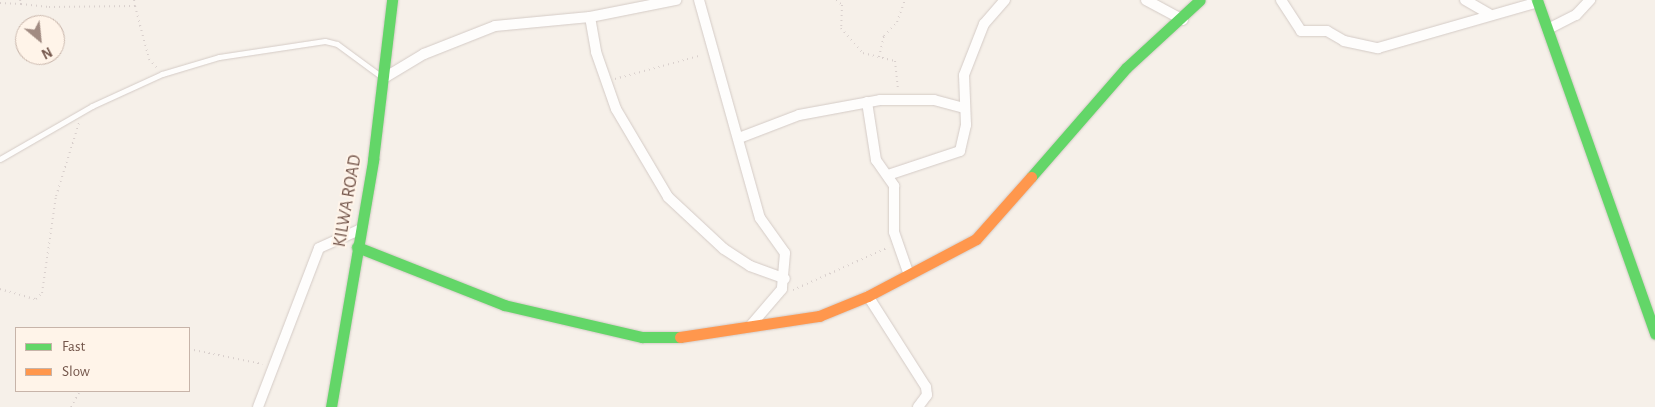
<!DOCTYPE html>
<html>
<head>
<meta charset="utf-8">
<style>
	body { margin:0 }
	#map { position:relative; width:1655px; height:407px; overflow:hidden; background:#f6f0e9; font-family:"Alegreya Sans",sans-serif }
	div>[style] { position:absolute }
	.path>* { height:2px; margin-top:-1px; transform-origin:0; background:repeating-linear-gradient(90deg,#d9d0cd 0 1px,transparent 0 5px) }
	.roads { filter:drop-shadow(0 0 1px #d4cbc6) drop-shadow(0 0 1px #d4cbc6) }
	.lane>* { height:5px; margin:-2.5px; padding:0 2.5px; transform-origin:2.5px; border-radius:2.5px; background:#fefdfc }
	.street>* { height:10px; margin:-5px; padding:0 5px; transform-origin:5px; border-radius:5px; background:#fefdfc }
	.fast>* { height:11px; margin:-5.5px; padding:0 5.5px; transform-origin:5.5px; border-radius:5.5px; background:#63d668 }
	.slow>* { height:11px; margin:-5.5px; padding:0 5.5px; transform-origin:5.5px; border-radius:5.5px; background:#ff974d }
	span { translate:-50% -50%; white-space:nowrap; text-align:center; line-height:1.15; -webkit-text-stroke:4px #fff4e9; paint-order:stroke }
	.street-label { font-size:18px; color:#73554a }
	.legend { position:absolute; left:15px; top:327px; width:175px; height:65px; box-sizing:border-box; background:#fff4e9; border:1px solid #c7b4a9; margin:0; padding:6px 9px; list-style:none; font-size:15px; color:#73554a }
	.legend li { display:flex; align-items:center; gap:10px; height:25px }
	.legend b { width:25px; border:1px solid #c7b4a9 }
	.north { position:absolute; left:15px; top:15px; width:50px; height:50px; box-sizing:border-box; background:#fff4e9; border:1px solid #c7b4a9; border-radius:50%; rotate:152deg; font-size:14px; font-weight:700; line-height:20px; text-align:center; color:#73554a }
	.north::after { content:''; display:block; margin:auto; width:18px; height:22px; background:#a18b82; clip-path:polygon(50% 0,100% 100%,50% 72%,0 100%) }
</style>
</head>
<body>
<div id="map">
	<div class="path">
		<div style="left:20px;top:0;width:4px;rotate:76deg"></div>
		<div style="left:21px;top:4px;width:28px;rotate:6deg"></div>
		<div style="left:49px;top:7px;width:86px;rotate:-0.7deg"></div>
		<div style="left:135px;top:6px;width:55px;rotate:75.2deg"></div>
		<div style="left:149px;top:59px;width:12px;rotate:48deg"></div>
		<div style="left:134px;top:0;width:6px;rotate:81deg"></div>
		<div style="left:836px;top:0;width:8px;rotate:40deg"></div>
		<div style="left:842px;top:5px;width:23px;rotate:92deg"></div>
		<div style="left:841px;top:28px;width:33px;rotate:49deg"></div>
		<div style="left:863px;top:53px;width:33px;rotate:14deg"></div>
		<div style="left:895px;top:61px;width:29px;rotate:84deg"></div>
		<div style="left:0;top:3px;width:21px;rotate:3deg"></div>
		<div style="left:879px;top:57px;width:22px;rotate:-77deg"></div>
		<div style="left:884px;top:36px;width:19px;rotate:-47deg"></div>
		<div style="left:897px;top:22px;width:23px;rotate:-70deg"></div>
		<div style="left:615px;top:79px;width:90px;rotate:-15.4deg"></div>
		<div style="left:0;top:289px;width:37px;rotate:16deg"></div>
		<div style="left:36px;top:299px;width:8px;rotate:-45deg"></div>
		<div style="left:42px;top:293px;width:98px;rotate:-81.8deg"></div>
		<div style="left:56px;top:196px;width:77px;rotate:-72.5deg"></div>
		<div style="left:793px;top:290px;width:105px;rotate:-24.1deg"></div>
		<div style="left:189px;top:349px;width:75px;rotate:11.6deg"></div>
		<div style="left:71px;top:407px;width:18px;rotate:-61deg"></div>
	</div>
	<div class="roads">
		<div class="lane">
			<div style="left:0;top:159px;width:106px;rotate:-29.9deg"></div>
			<div style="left:92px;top:106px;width:77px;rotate:-24.6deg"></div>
			<div style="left:162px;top:74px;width:59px;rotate:-16.6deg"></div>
			<div style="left:219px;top:57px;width:107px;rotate:-8.6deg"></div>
			<div style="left:325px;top:41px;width:12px;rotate:14deg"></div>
			<div style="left:337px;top:44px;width:52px;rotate:36.4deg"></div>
		</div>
		<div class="street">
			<div style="left:699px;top:0;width:226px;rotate:74.4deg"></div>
			<div style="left:760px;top:218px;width:43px;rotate:54.5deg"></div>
			<div style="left:785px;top:253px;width:36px;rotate:95deg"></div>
			<div style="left:782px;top:289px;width:48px;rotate:130.7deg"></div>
			<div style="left:1146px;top:0;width:42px;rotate:28.4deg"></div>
			<div style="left:1281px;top:0;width:37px;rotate:57deg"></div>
			<div style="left:1301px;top:31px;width:26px"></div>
			<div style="left:1327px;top:31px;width:20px;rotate:30deg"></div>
			<div style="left:1344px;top:41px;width:35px;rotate:12deg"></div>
			<div style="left:1378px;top:48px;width:166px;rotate:-16deg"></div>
			<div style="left:1465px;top:0;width:30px;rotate:30deg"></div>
			<div style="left:590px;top:17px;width:36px;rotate:80deg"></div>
			<div style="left:596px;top:52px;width:60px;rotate:70.7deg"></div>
			<div style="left:616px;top:109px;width:102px;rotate:59.4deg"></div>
			<div style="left:668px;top:197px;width:76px;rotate:42.9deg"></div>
			<div style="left:724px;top:249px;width:31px;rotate:33deg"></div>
			<div style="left:750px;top:266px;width:37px;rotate:20deg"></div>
			<div style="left:1550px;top:28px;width:29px;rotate:-27deg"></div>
			<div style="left:1576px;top:15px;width:21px;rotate:-47deg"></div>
			<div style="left:384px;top:78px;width:47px;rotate:-31deg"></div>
			<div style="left:424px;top:54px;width:76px;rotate:-21.5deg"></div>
			<div style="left:495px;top:26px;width:95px;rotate:-5.4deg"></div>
			<div style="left:590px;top:17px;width:88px;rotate:-11.2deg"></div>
			<div style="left:867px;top:102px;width:59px;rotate:81.2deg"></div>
			<div style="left:876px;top:160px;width:32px;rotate:55deg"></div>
			<div style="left:894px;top:186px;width:46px;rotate:90deg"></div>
			<div style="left:894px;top:232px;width:46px;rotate:70.8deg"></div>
			<div style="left:739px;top:138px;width:64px;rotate:-21deg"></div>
			<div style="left:799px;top:115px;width:82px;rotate:-10.5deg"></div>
			<div style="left:880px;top:100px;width:54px"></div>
			<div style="left:934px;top:100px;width:31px;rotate:15deg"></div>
			<div style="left:888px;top:175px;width:76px;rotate:-18.4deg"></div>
			<div style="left:960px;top:151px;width:27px;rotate:-77deg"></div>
			<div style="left:966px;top:125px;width:50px;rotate:-92.3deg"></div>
			<div style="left:964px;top:75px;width:55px;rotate:-68.6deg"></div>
			<div style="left:984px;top:24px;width:32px;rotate:-49deg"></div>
			<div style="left:868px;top:296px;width:108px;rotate:57.5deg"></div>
			<div style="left:926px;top:387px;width:8px;rotate:83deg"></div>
			<div style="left:927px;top:395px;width:15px;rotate:127deg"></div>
			<div style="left:258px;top:407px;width:170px;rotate:-69deg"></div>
			<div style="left:319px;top:248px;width:46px;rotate:-24.3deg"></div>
		</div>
		<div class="fast">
			<div style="left:1537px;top:0;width:354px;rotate:70.5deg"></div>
			<div style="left:1031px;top:177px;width:145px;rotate:-48.9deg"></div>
			<div style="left:1126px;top:68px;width:100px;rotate:-42.6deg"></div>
			<div style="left:357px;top:247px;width:158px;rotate:21.5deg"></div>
			<div style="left:504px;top:305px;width:142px;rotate:13.1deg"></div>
			<div style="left:642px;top:337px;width:38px"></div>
			<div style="left:331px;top:407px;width:251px;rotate:-80.3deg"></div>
			<div style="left:373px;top:160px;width:161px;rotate:-83.2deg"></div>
		</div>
		<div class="slow">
			<div style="left:680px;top:337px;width:141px;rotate:-8.6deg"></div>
			<div style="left:819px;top:316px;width:53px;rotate:-22.2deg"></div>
			<div style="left:868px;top:296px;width:122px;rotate:-27.8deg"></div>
			<div style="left:976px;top:239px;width:83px;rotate:-48.4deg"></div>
		</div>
	</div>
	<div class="street-label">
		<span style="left:348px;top:201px;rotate:-80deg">KILWA ROAD</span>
	</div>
	<ul class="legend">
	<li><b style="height:6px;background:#63d668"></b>Fast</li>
	<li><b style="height:6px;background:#ff974d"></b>Slow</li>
	</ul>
	<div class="north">N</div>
</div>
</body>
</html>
